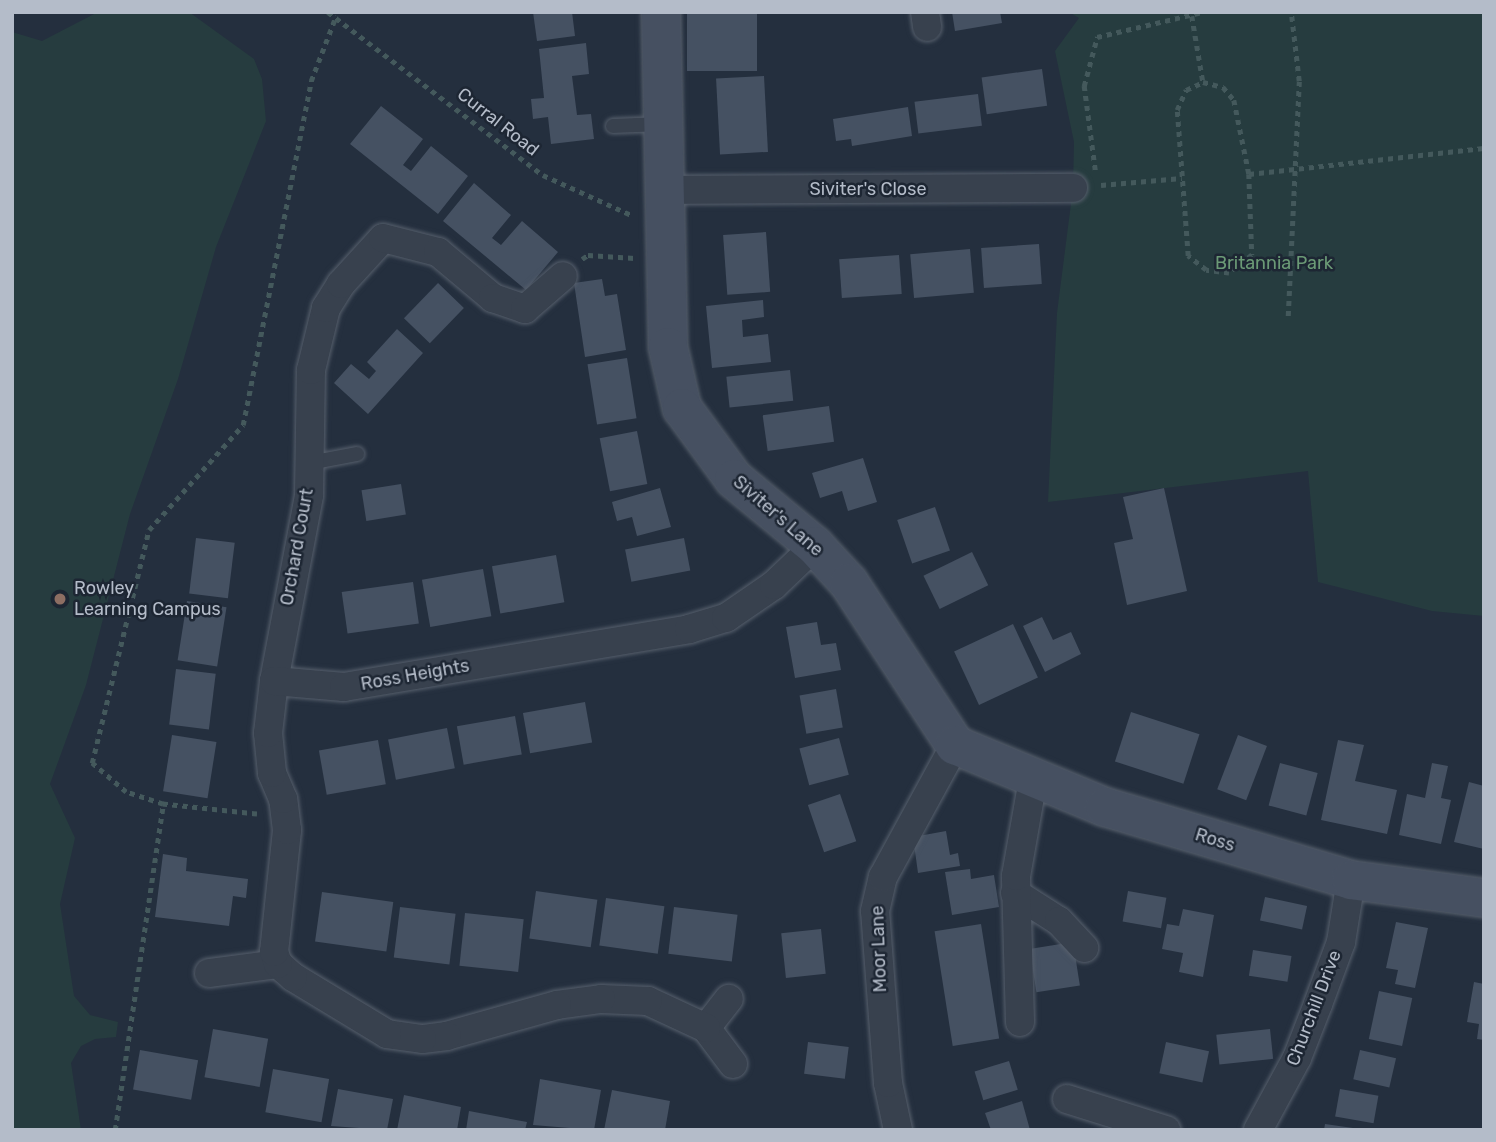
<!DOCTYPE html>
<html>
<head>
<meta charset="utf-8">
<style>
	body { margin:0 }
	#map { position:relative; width:1496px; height:1142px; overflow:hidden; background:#242f3e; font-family:Rubik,sans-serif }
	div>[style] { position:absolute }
	.green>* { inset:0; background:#263c3f }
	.building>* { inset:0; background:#455162; transform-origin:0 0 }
	.path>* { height:4.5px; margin-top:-2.25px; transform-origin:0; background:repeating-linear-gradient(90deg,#44595c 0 5px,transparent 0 10px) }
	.roads { filter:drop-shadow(0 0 2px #565f6c) drop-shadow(0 0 2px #565f6c) }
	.lane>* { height:14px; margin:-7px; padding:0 7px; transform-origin:7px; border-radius:7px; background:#38414e }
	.street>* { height:28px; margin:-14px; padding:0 14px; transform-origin:14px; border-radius:14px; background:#38414e }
	.secondary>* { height:38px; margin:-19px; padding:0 19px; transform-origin:19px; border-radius:19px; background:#465061 }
	.dots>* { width:19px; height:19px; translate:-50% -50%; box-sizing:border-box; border:4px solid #1d2633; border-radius:50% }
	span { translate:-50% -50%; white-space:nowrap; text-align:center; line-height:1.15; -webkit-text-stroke:5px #1d2633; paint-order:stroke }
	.street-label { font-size:18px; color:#b4bcc9 }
	.park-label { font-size:18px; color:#6b9a76 }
	.poi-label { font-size:18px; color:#b4bcc9 }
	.left { translate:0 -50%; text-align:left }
	.frame { position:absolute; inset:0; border:14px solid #b4bcc9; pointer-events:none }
</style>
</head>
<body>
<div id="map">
	<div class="green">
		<div style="clip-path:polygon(98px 12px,189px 12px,254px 59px,262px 79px,266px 121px,216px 247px,178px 379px,130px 514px,86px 685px,50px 784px,75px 838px,60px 904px,74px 996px,90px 1015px,118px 1022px,116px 1037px,95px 1039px,81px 1046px,71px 1063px,81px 1130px,12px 1130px,12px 32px,42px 41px)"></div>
		<div style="clip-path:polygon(1069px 12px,1484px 12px,1484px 616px,1432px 611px,1318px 582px,1308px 471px,1048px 502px,1057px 313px,1073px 188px,1074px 142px,1055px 51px,1079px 18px)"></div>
	</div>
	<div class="building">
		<div style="clip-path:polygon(533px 12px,572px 12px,575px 36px,537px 41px)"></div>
		<div style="left:687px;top:12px;width:70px;height:59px"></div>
		<div style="clip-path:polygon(952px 12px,1000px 12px,1002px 23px,955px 31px)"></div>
		<div style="clip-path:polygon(586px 43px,589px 74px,572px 76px,577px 115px,591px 114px,594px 139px,551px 144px,548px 117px,533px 119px,531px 99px,544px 98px,539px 49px)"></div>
		<div style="left:1042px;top:69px;width:37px;height:61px;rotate:82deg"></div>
		<div style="left:764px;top:76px;width:76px;height:48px;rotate:87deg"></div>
		<div style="left:978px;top:94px;width:32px;height:64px;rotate:83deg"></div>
		<div style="clip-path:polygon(381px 106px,423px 139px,403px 165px,411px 171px,431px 146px,468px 176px,438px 214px,350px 144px)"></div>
		<div style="clip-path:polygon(908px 107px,912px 136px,852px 146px,851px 139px,836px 141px,833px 119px)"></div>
		<div style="clip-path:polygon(474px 183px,511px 215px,492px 238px,501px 245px,522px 221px,558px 252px,526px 290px,443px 221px)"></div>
		<div style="left:766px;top:232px;width:60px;height:43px;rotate:86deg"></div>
		<div style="left:1039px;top:244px;width:40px;height:58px;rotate:86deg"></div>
		<div style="left:970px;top:249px;width:44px;height:60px;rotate:85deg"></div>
		<div style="left:899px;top:255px;width:39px;height:60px;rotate:86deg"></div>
		<div style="clip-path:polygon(602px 279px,605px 296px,617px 294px,626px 350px,585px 357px,574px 283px)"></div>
		<div style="left:438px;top:283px;width:36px;height:49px;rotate:44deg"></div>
		<div style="clip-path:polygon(763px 300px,764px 317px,742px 320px,743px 337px,768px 334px,771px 362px,712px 368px,706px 306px)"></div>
		<div style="clip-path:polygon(397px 329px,423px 353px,368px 414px,334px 383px,351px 364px,369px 379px,376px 371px,367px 362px)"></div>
		<div style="left:627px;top:358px;width:61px;height:40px;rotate:81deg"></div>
		<div style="left:790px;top:370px;width:31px;height:64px;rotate:84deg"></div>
		<div style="left:829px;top:406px;width:36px;height:67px;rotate:82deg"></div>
		<div style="left:637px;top:431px;width:54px;height:38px;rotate:79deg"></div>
		<div style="clip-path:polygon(863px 458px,877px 502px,848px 511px,842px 491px,820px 498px,812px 473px)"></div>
		<div style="left:401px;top:484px;width:31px;height:40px;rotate:81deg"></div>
		<div style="clip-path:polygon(660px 488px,671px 527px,637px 536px,632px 517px,617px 521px,612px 502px)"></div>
		<div style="clip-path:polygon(1164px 488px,1187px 591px,1127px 605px,1114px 543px,1133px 539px,1123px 497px)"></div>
		<div style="left:935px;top:507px;width:46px;height:40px;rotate:71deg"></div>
		<div style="left:196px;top:538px;width:39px;height:56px;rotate:7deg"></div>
		<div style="left:684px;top:538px;width:33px;height:60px;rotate:79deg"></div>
		<div style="left:972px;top:552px;width:37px;height:54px;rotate:64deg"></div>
		<div style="left:556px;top:555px;width:48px;height:65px;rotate:80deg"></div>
		<div style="left:483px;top:569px;width:48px;height:62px;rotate:80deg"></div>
		<div style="left:413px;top:582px;width:42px;height:72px;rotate:82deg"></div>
		<div style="left:187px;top:601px;width:40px;height:60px;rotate:9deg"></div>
		<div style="clip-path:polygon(1042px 617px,1053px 640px,1071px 632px,1081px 654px,1045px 672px,1023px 626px)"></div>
		<div style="clip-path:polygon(817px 622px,821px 645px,836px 643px,841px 670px,795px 678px,786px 627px)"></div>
		<div style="left:1013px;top:624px;width:59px;height:65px;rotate:65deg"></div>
		<div style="left:176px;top:669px;width:40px;height:56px;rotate:7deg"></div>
		<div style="left:836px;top:689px;width:39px;height:37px;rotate:80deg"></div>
		<div style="left:585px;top:702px;width:41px;height:63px;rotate:80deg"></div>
		<div style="left:1131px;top:712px;width:72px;height:52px;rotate:18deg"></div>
		<div style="left:515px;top:716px;width:39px;height:59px;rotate:80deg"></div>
		<div style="left:447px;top:728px;width:41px;height:60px;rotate:79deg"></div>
		<div style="left:172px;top:735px;width:45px;height:57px;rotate:9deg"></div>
		<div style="left:1238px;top:735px;width:31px;height:58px;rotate:21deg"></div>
		<div style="left:839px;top:738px;width:38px;height:41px;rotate:75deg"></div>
		<div style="left:378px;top:740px;width:45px;height:60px;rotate:80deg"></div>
		<div style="clip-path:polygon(1338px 740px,1364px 745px,1355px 781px,1397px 790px,1387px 834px,1321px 820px)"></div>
		<div style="left:1280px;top:763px;width:39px;height:44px;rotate:15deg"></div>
		<div style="clip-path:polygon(1432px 763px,1448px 766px,1441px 798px,1451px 800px,1441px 844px,1399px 835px,1407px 794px,1425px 798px)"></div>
		<div style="clip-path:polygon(1469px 782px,1484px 786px,1484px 849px,1454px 842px)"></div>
		<div style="left:840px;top:794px;width:50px;height:34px;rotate:71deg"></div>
		<div style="clip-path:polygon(946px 831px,950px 855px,958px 853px,960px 866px,918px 873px,913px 837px)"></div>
		<div style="clip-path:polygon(163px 854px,187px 858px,186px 871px,248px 879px,246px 898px,233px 896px,229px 926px,155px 917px)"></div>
		<div style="clip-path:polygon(970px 869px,971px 879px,994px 875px,999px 907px,952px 915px,945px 872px)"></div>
		<div style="left:536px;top:891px;width:62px;height:48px;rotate:8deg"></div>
		<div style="left:1128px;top:891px;width:39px;height:31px;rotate:10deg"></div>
		<div style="left:322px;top:892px;width:72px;height:50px;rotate:8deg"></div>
		<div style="left:1265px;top:897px;width:43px;height:24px;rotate:12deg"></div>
		<div style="left:606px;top:898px;width:59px;height:48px;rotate:8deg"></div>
		<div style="left:400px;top:907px;width:56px;height:51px;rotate:7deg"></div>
		<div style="left:674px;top:907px;width:64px;height:47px;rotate:7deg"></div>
		<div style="clip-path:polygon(1183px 909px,1214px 915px,1203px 977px,1179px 972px,1183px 953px,1162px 949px,1167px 924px,1179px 926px)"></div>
		<div style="left:465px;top:913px;width:59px;height:53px;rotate:6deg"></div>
		<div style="clip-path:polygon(1396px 922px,1428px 928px,1415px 988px,1395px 984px,1398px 970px,1386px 968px)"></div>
		<div style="left:981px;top:924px;width:116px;height:47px;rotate:81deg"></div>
		<div style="left:821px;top:929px;width:45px;height:40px;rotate:84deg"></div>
		<div style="left:1073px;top:942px;width:44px;height:44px;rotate:81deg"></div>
		<div style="left:1253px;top:950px;width:39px;height:26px;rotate:9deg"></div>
		<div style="clip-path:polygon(1474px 982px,1484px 984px,1484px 1040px,1477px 1039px,1479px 1024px,1467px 1022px)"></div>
		<div style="left:1379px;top:991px;width:34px;height:49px;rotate:12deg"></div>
		<div style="left:213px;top:1029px;width:56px;height:49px;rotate:10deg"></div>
		<div style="left:1270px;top:1029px;width:30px;height:54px;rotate:84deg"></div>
		<div style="left:808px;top:1042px;width:41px;height:32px;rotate:7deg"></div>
		<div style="left:1166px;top:1042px;width:44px;height:32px;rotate:12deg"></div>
		<div style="left:140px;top:1050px;width:59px;height:40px;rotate:10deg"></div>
		<div style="left:1360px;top:1050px;width:37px;height:30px;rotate:13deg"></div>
		<div style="left:1009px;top:1061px;width:30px;height:36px;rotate:73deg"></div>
		<div style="left:273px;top:1069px;width:57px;height:44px;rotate:10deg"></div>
		<div style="clip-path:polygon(540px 1079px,601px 1090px,594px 1130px,533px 1125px)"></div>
		<div style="clip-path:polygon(338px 1089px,393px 1099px,387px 1130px,331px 1126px)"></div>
		<div style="left:1340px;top:1089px;width:39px;height:28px;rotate:10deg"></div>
		<div style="clip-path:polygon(612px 1090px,670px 1101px,665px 1130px,604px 1130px)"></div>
		<div style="clip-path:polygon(404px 1095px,461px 1107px,457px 1130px,397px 1130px)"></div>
		<div style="clip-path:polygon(1022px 1101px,1030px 1130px,991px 1130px,985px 1113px)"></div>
		<div style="clip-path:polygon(469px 1111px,527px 1122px,525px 1130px,466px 1130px)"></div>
		<div style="clip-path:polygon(1325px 1124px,1353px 1128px,1353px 1130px,1324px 1130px)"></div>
	</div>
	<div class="path">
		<div style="left:328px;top:12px;width:270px;rotate:37.2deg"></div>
		<div style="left:543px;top:175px;width:97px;rotate:24.4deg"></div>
		<div style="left:1192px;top:16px;width:67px;rotate:80.5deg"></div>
		<div style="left:1203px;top:82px;width:21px;rotate:14deg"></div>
		<div style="left:1223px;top:87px;width:17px;rotate:50deg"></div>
		<div style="left:1234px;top:100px;width:76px;rotate:78.5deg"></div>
		<div style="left:1249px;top:174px;width:81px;rotate:87.9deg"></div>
		<div style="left:1252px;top:255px;width:29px;rotate:142deg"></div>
		<div style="left:1229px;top:273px;width:23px;rotate:-173deg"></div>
		<div style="left:1206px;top:270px;width:23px;rotate:-142deg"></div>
		<div style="left:1188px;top:256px;width:146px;rotate:-94.3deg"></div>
		<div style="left:1177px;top:110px;width:22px;rotate:-66deg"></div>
		<div style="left:1186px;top:90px;width:19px;rotate:-25deg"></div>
		<div style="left:1095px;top:170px;width:85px;rotate:-97.5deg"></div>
		<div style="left:1084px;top:86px;width:51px;rotate:-75.1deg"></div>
		<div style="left:1097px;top:37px;width:109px;rotate:-13.3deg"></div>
		<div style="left:1249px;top:174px;width:236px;rotate:-6.3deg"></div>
		<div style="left:1101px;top:185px;width:81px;rotate:-4.9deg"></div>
		<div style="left:582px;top:259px;width:7px;rotate:-34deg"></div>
		<div style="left:588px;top:255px;width:47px;rotate:3.7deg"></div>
		<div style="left:1288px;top:316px;width:235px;rotate:-87.3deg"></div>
		<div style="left:1299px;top:81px;width:69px;rotate:-96.6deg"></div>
		<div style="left:257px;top:814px;width:95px;rotate:-173.9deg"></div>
		<div style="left:163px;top:804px;width:39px;rotate:-162deg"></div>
		<div style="left:126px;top:792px;width:45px;rotate:-139.5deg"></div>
		<div style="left:92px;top:763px;width:240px;rotate:-76.3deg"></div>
		<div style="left:149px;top:530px;width:141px;rotate:-48.2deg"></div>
		<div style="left:243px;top:425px;width:351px;rotate:-78.8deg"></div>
		<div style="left:311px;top:81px;width:70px;rotate:-69deg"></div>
		<div style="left:115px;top:1130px;width:330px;rotate:-81.6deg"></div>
	</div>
	<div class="roads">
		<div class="lane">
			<div style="left:613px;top:126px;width:48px;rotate:-2.4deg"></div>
			<div style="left:309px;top:463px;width:49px;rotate:-10.6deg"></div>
		</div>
		<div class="street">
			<div style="left:925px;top:12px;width:15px;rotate:82deg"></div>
			<div style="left:664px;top:190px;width:409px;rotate:-0.3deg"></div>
			<div style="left:274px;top:681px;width:189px;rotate:-79.3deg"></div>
			<div style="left:309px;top:495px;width:125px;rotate:-89.1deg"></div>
			<div style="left:311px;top:370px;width:64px;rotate:-76.4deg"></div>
			<div style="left:326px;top:308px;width:28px;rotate:-58deg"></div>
			<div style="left:341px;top:284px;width:62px;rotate:-47.6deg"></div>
			<div style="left:383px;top:238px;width:57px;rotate:14.3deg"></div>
			<div style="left:438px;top:252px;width:72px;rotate:39.9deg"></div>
			<div style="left:493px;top:298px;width:34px;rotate:19deg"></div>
			<div style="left:525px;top:309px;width:50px;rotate:-41deg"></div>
			<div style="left:1015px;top:893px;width:52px;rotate:32.5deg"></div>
			<div style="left:1059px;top:921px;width:37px;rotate:47deg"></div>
			<div style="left:209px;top:973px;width:70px;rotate:-7.4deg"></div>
			<div style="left:1020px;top:1022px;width:146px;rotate:-91.6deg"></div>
			<div style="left:1016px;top:876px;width:97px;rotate:-80deg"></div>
			<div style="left:706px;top:1028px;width:37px;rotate:-52deg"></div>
			<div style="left:733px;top:1064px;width:45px;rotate:-126.9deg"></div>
			<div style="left:706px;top:1028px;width:64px;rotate:-155deg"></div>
			<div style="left:648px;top:1001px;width:47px;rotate:-177.6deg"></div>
			<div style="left:601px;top:999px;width:44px;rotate:172.2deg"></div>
			<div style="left:557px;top:1005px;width:114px;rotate:164.3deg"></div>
			<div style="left:447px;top:1036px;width:25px;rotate:173deg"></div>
			<div style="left:422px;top:1039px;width:35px;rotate:-172deg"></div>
			<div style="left:387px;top:1034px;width:110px;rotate:-148.8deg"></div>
			<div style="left:293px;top:977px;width:20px;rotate:-139deg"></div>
			<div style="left:278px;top:964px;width:13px;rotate:-108deg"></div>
			<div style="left:274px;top:952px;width:123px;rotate:-83.9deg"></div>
			<div style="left:287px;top:830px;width:31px;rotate:-97deg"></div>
			<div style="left:283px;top:799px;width:28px;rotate:-113deg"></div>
			<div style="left:272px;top:773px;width:40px;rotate:-95.7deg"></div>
			<div style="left:268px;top:733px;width:52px;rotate:-83.4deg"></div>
			<div style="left:274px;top:681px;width:70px;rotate:4.9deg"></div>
			<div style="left:344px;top:687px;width:350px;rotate:-9.5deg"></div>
			<div style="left:689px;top:629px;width:39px;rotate:-17deg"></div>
			<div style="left:726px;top:618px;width:58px;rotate:-34.5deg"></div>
			<div style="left:774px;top:585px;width:57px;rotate:-43.6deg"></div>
			<div style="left:1067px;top:1099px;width:104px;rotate:17.4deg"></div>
			<div style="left:898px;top:1130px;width:48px;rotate:-102deg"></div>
			<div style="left:888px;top:1083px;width:172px;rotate:-94.3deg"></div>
			<div style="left:875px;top:911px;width:35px;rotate:-77deg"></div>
			<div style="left:883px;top:877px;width:150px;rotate:-61.4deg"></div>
			<div style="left:1258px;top:1130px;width:82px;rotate:-61.6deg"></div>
			<div style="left:1297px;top:1058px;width:58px;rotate:-68.7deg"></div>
			<div style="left:1318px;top:1004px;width:66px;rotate:-69.6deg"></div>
			<div style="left:1341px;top:942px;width:63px;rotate:-80.8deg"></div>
		</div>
		<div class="secondary">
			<div style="left:661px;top:12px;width:335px;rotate:88.8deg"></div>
			<div style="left:668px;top:347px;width:63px;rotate:77.1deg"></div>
			<div style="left:682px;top:408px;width:88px;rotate:53.8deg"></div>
			<div style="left:734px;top:479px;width:105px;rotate:39.6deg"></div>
			<div style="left:815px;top:546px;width:50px;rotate:47.4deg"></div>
			<div style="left:849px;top:583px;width:194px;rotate:56.8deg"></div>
			<div style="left:955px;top:745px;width:162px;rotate:22.5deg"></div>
			<div style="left:1105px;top:807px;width:257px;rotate:16.5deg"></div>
			<div style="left:1351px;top:880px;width:134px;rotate:7.7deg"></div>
		</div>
	</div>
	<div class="dots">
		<div style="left:60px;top:599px;background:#8d6e63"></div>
	</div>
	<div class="street-label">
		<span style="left:498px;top:122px;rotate:38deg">Curral Road</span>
		<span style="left:868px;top:189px">Siviter's Close</span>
		<span style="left:778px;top:516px;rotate:41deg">Siviter's Lane</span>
		<span style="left:297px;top:547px;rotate:-80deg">Orchard Court</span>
		<span style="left:415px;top:675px;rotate:-10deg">Ross Heights</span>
		<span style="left:1215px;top:840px;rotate:17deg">Ross</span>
		<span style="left:879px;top:949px;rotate:-92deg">Moor Lane</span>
		<span style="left:1314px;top:1008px;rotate:-69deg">Churchill Drive</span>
	</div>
	<div class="park-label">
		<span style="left:1274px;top:263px">Britannia Park</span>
	</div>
	<div class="poi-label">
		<span class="left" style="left:74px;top:599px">Rowley<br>Learning Campus</span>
	</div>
	<div class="frame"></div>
</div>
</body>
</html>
